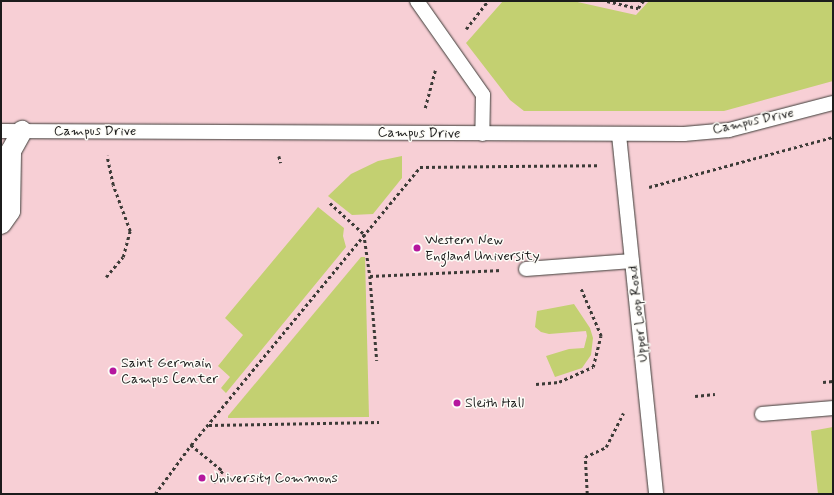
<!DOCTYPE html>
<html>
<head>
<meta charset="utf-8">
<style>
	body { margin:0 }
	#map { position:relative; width:834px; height:495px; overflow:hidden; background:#f2ead2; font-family:Mynerve,sans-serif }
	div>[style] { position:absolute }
	.built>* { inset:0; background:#f7cfd5; transform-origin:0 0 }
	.green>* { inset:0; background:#c3d071 }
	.path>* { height:2.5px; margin-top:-1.25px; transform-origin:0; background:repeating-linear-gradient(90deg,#3c3b37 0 3px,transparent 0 6px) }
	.roads { filter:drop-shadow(0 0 1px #3c3b37) drop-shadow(0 0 1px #3c3b37) }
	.service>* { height:14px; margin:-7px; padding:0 7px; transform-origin:7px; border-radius:7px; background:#fff }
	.pedestrian>* { height:20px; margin:-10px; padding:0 10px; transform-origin:10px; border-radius:10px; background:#fff }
	.dots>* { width:11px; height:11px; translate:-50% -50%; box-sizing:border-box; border:2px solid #fdfcf7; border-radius:50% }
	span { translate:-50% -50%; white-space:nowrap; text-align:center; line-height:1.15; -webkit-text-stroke:3px #fdfcf7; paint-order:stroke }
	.street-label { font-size:14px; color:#1c1c1c }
	.poi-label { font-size:14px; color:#1c1c1c }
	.left { translate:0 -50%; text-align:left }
	.frame { position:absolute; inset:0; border:2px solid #1c1c1c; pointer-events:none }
</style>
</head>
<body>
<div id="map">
	<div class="built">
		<div style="left:1px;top:1px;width:832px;height:493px"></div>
	</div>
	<div class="green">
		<div style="clip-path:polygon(503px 1px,573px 1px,636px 15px,649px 1px,833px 1px,833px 81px,724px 111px,524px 111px,510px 100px,466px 43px)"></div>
		<div style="clip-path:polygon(402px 156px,402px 178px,373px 214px,352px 215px,328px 196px,351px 174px,378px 161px)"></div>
		<div style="clip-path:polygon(318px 207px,344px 228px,343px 236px,346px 247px,226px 393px,221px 388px,230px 377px,218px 366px,243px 335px,225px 318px)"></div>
		<div style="clip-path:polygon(361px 257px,365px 257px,369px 417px,228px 418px,228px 416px)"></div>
		<div style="clip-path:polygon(574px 304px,590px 328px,593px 338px,591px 355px,582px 368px,555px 377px,546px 356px,569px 349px,584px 348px,587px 336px,586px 331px,549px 334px,541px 332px,535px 327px,537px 311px)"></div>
		<div style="clip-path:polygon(833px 427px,833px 494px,818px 494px,811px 431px)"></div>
	</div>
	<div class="path">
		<div style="left:607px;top:1px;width:32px;rotate:13deg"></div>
		<div style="left:638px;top:8px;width:9px;rotate:-54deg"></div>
		<div style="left:466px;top:29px;width:36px;rotate:-52deg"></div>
		<div style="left:425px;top:108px;width:39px;rotate:-75deg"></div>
		<div style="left:279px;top:156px;width:7px;rotate:74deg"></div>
		<div style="left:649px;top:187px;width:191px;rotate:-15.2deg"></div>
		<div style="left:330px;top:203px;width:46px;rotate:42.4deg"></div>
		<div style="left:364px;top:234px;width:42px;rotate:81.9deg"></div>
		<div style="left:370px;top:276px;width:85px;rotate:85.3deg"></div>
		<div style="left:370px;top:276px;width:132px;rotate:-2.6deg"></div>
		<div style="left:106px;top:277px;width:26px;rotate:-50deg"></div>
		<div style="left:123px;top:257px;width:27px;rotate:-75deg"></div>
		<div style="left:130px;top:231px;width:49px;rotate:-110.3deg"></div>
		<div style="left:113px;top:185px;width:30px;rotate:-102deg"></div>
		<div style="left:823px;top:382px;width:10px;rotate:-6deg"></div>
		<div style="left:536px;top:384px;width:23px;rotate:-5deg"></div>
		<div style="left:559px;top:382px;width:37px;rotate:-24deg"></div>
		<div style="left:593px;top:367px;width:32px;rotate:-76deg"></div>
		<div style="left:601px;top:336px;width:51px;rotate:-113.1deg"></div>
		<div style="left:695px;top:396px;width:20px;rotate:-6deg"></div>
		<div style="left:209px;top:425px;width:170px;rotate:-1deg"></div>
		<div style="left:191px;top:445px;width:41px;rotate:39.1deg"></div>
		<div style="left:223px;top:471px;width:15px;rotate:127deg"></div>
		<div style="left:155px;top:494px;width:61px;rotate:-53.7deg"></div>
		<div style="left:191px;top:445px;width:360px;rotate:-50.5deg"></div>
		<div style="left:420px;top:167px;width:179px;rotate:-0.6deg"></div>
		<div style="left:587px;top:494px;width:37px;rotate:-93deg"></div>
		<div style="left:585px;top:457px;width:23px;rotate:-25deg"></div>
		<div style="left:606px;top:447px;width:38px;rotate:-63deg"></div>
	</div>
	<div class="roads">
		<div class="service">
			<div style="left:417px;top:1px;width:115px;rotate:54.9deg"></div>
			<div style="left:483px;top:95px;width:39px;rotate:91deg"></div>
			<div style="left:1px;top:131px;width:683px;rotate:0.25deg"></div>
			<div style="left:684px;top:134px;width:45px;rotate:-5.1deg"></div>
			<div style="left:729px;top:130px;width:107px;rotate:-14.6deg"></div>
			<div style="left:619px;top:135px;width:361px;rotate:84.1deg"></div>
			<div style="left:526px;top:269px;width:106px;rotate:-4.3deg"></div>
			<div style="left:762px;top:414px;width:71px;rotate:-4.8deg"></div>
		</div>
		<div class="pedestrian">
			<div style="left:1px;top:224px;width:16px;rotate:-55deg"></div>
			<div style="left:10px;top:211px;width:60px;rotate:-89deg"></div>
			<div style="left:11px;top:151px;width:23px;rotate:-61deg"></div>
		</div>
	</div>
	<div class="dots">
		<div style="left:417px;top:248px;background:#b5179e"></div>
		<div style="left:113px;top:371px;background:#b5179e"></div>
		<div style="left:457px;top:403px;background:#b5179e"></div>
		<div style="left:202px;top:478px;background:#b5179e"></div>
	</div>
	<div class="street-label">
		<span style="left:753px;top:121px;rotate:-12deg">Campus Drive</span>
		<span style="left:95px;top:131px">Campus Drive</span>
		<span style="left:419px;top:133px;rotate:1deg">Campus Drive</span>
		<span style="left:638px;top:314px;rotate:-96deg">Upper Loop Road</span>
	</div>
	<div class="poi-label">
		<span class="left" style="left:425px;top:248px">Western New<br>England University</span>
		<span class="left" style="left:121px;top:371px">Saint Germain<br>Campus Center</span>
		<span class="left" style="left:465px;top:403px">Sleith Hall</span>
		<span class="left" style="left:210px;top:478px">University Commons</span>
	</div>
	<div class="frame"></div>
</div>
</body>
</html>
